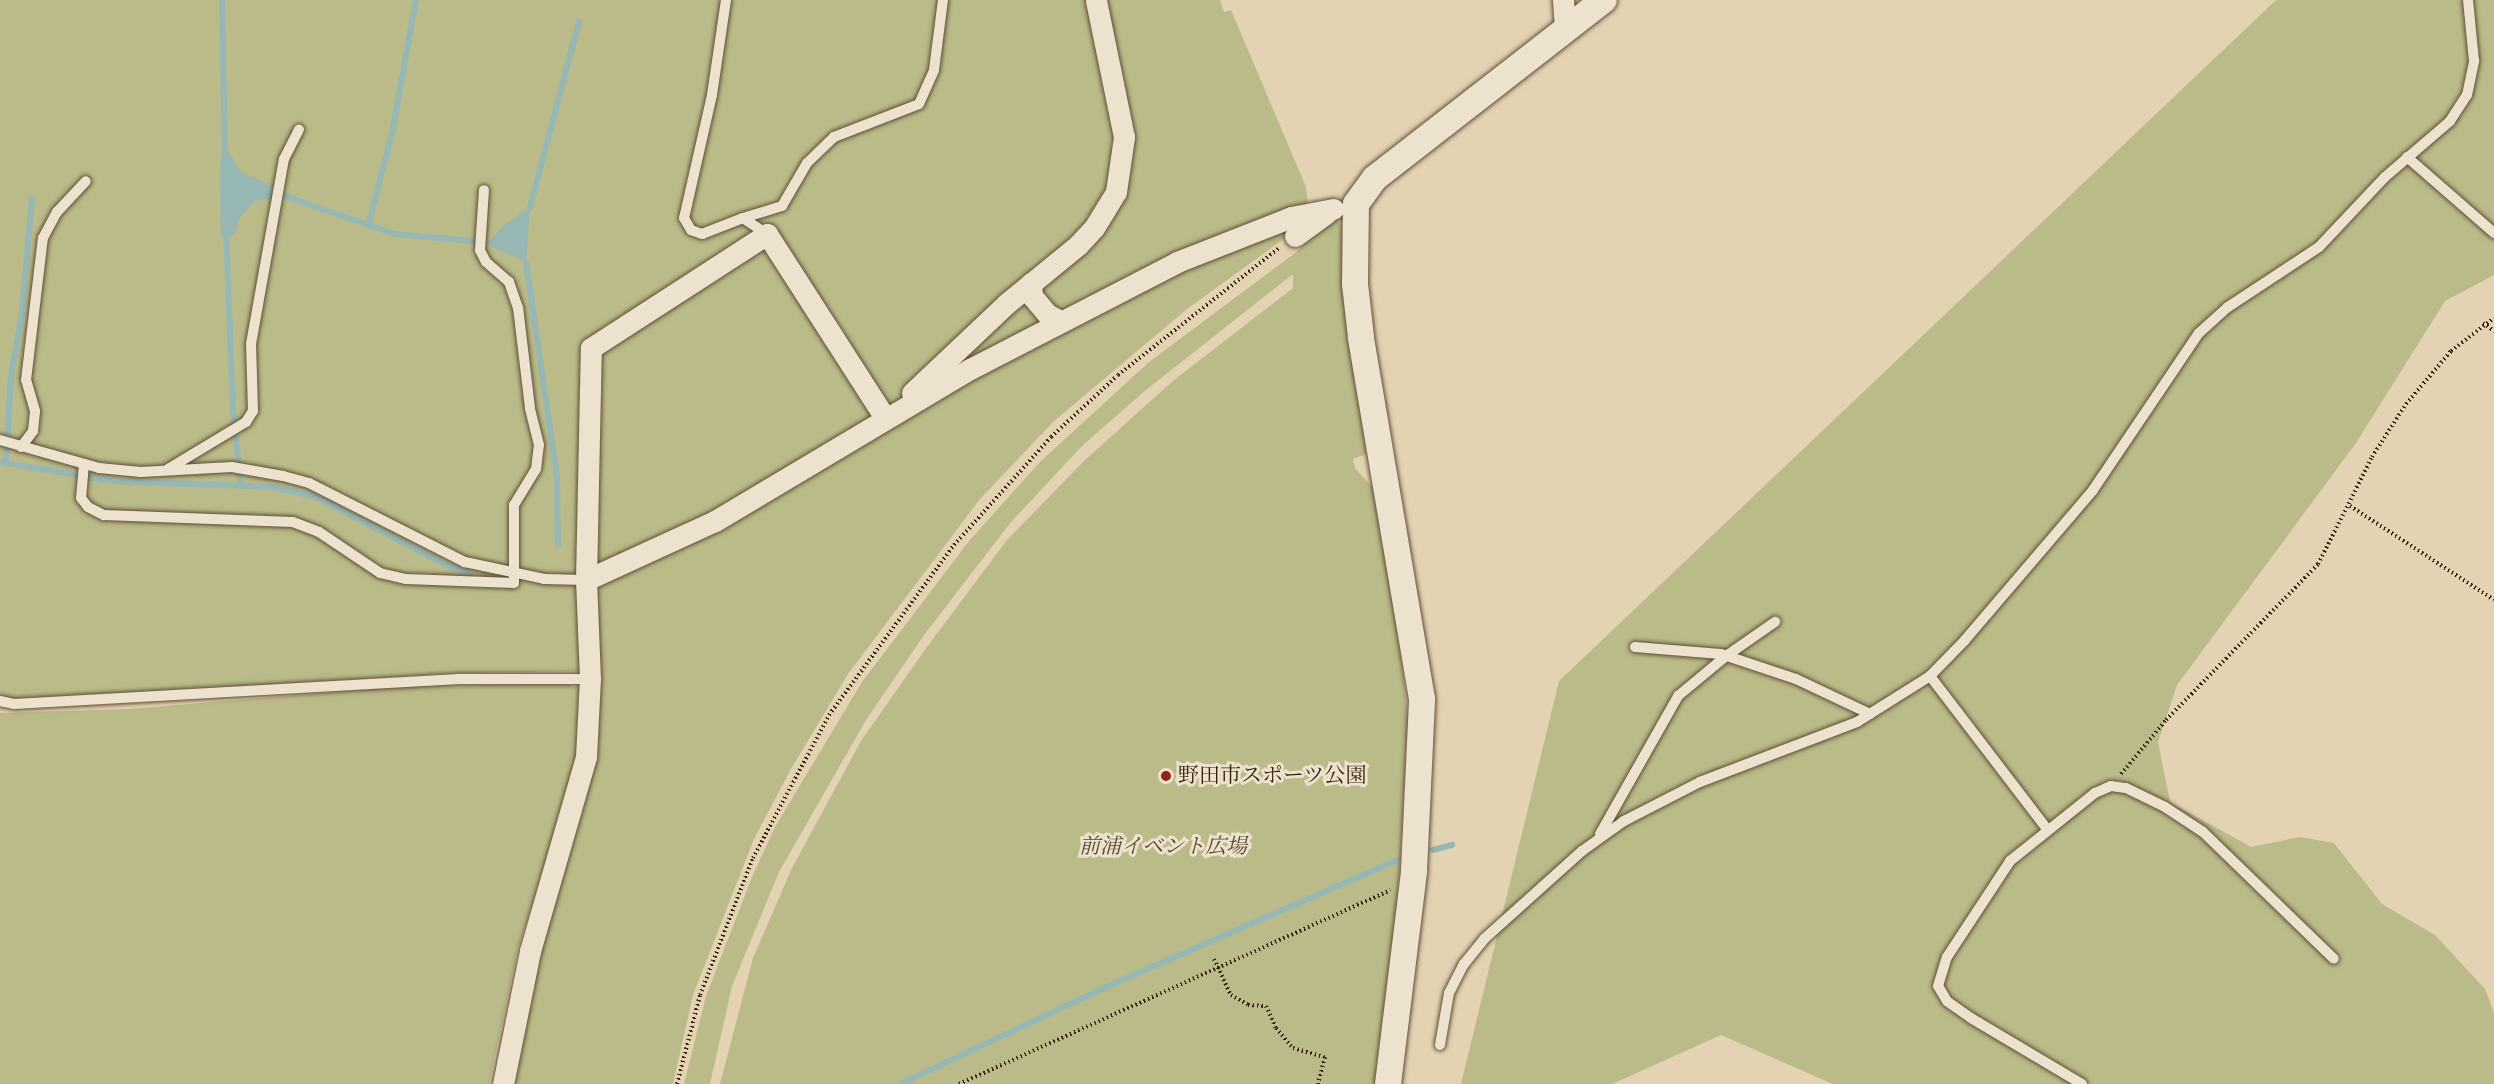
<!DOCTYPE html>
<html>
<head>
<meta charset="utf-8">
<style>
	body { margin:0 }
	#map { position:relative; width:2494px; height:1084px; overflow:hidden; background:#e3d3b2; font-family:Cardo,"Noto Serif JP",serif }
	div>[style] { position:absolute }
	.green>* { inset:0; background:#babb88 }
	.water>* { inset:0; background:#96b7b3 }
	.stream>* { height:6px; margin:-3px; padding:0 3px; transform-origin:3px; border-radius:3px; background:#96b7b3 }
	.path>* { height:4px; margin-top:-2px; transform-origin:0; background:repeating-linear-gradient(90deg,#35220f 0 1.5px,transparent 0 4.5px) }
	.roads { filter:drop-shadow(0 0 2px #604e38) drop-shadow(0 0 2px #604e38) }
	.service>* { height:10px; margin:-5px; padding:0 5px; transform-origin:5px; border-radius:5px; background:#ede2cd }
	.minor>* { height:21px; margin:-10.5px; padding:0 10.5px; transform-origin:10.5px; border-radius:10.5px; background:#ede2cd }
	.tertiary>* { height:26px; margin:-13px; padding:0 13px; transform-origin:13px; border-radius:13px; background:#ede2cd }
	.dots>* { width:16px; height:16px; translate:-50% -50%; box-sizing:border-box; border:3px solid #ede2cd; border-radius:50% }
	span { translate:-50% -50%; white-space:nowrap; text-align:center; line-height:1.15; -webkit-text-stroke:6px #ede2cd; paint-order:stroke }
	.poi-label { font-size:21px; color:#35220f }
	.left { translate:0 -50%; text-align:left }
	.park-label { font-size:21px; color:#56482d; font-style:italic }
</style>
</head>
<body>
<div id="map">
	<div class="green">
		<div style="clip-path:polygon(0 0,1090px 0,1118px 156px,1098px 214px,893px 407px,883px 405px,769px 226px,600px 335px,583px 671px,456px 673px,21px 700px,0 696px)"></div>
		<div style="clip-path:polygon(1103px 0,1220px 0,1224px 12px,1231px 10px,1306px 187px,1308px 207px,1062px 313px,1044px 301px,1038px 283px,1121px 196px)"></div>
		<div style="clip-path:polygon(2276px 0,2494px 0,2494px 275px,2445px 301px,2356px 443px,2177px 685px,2158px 742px,2170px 802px,2251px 847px,2300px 837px,2334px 843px,2382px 904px,2435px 935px,2485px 989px,2494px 1013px,2494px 1084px,1833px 1084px,1721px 1035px,1612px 1084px,1461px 1084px,1559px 681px)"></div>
		<div style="clip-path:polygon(1314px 217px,1187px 309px,1053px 422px,980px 499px,848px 674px,791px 769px,754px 839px,693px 995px,673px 1084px,506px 1084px,536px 950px,583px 800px,594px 585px,844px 451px,1115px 298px)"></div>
		<div style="clip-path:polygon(1334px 218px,1345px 229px,1369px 453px,1353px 459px,1355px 468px,1375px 490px,1388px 542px,1408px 718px,1398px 897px,1376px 1084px,720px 1084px,753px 958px,792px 868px,861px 741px,927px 647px,1007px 540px,1085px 460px,1174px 380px,1293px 288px,1293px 274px,1146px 390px,1083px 445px,1011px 522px,924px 635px,866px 720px,779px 872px,732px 986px,710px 1084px,684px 1084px,706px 996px,752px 877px,775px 827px,862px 682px,969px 541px,1041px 461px,1149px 362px,1295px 253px)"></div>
		<div style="clip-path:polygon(762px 243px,878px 418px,749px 495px,594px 569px,596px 351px)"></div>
		<div style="clip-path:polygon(1023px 296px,1043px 322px,934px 384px)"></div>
		<div style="clip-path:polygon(566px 684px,582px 689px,582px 730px,561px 816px,518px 947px,489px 1084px,0 1084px,0 713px,129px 709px,408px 686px)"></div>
	</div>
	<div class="water">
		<div style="clip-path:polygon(228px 151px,241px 172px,275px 187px,273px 198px,255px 201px,240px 217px,234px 235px,221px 237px,220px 173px,222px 152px)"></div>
		<div style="clip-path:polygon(530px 207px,526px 262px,484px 243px,490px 241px,503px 226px)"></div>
	</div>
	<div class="stream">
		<div style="left:222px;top:0;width:158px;rotate:88.9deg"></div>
		<div style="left:276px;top:193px;width:126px;rotate:19deg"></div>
		<div style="left:395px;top:234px;width:88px;rotate:5.2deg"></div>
		<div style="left:530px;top:207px;width:192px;rotate:-75.2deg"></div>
		<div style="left:368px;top:226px;width:96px;rotate:-75.5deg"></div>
		<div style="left:392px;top:133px;width:135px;rotate:-79.8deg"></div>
		<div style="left:226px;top:229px;width:182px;rotate:87.8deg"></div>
		<div style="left:233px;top:411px;width:75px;rotate:83.9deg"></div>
		<div style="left:526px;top:262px;width:217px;rotate:81.8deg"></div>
		<div style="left:557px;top:477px;width:68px;rotate:89.2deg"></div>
		<div style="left:0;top:462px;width:113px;rotate:9.7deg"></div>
		<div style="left:111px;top:481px;width:160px;rotate:2.1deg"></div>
		<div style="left:271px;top:487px;width:44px;rotate:11.8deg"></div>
		<div style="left:314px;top:496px;width:151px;rotate:27.6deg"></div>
		<div style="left:448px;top:566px;width:24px;rotate:19deg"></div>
		<div style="left:6px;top:463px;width:87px;rotate:-86.7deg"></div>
		<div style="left:11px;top:376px;width:65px;rotate:-80.2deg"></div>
		<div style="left:22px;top:312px;width:114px;rotate:-85deg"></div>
		<div style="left:1433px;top:850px;width:20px;rotate:-15deg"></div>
		<div style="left:900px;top:1084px;width:225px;rotate:-25.2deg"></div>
		<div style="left:1104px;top:988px;width:320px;rotate:-23.6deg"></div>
	</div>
	<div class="path">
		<div style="left:2483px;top:323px;width:14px;rotate:36deg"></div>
		<div style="left:2350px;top:506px;width:172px;rotate:33.1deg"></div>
		<div style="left:2121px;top:774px;width:70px;rotate:-50.2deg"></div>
		<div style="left:2166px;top:720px;width:218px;rotate:-45.7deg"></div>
		<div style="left:2318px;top:564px;width:120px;rotate:-63.2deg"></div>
		<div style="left:2372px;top:457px;width:63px;rotate:-57.3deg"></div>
		<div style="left:2406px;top:404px;width:70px;rotate:-49.7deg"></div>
		<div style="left:2451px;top:351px;width:54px;rotate:-37.5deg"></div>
		<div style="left:1214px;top:959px;width:40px;rotate:65deg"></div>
		<div style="left:1231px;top:995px;width:20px;rotate:30deg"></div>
		<div style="left:1248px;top:1005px;width:18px;rotate:3deg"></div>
		<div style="left:1266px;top:1006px;width:24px;rotate:66deg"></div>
		<div style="left:1276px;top:1028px;width:26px;rotate:50deg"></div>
		<div style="left:1293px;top:1048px;width:33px;rotate:16deg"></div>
		<div style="left:1325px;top:1057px;width:28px;rotate:105deg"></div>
		<div style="left:677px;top:1084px;width:92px;rotate:-75.5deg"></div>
		<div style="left:700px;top:995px;width:147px;rotate:-68.9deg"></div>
		<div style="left:753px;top:858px;width:162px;rotate:-62deg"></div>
		<div style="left:829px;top:715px;width:211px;rotate:-53.7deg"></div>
		<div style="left:954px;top:545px;width:145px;rotate:-48.1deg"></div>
		<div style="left:1051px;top:437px;width:91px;rotate:-42.8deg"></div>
		<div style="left:1118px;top:375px;width:206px;rotate:-38.3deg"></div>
		<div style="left:959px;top:1084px;width:473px;rotate:-24.2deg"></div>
	</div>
	<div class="roads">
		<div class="service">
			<div style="left:726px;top:0;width:96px;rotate:98.4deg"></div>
			<div style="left:712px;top:95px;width:126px;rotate:102.8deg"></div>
			<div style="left:684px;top:218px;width:14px;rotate:60deg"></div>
			<div style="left:691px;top:230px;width:12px;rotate:20deg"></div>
			<div style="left:702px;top:234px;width:44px;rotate:-21.3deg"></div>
			<div style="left:743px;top:218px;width:29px;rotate:34deg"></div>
			<div style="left:2407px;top:157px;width:116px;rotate:41.1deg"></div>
			<div style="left:743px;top:218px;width:41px;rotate:-17.1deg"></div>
			<div style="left:782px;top:206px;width:50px;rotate:-59.8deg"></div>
			<div style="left:807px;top:163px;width:37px;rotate:-44deg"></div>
			<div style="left:834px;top:137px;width:91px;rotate:-21.2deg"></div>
			<div style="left:919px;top:104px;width:37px;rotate:-66deg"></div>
			<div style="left:934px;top:70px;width:71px;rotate:-82.7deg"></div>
			<div style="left:0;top:440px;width:103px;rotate:15.8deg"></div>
			<div style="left:99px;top:468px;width:42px;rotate:5.4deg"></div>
			<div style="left:141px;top:472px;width:91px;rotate:-3.1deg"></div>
			<div style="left:232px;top:467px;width:52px;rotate:10deg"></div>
			<div style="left:283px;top:476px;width:27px;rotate:15deg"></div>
			<div style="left:309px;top:483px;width:175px;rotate:26.9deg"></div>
			<div style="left:465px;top:562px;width:81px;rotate:12.1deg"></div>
			<div style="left:544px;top:579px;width:42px;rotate:1.4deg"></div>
			<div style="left:21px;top:447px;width:20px;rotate:-53deg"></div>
			<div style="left:33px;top:431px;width:20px;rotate:-84deg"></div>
			<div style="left:35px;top:411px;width:32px;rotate:-106deg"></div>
			<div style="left:26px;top:380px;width:143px;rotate:-83.2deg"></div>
			<div style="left:43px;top:238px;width:30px;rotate:-62deg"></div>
			<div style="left:57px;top:212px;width:42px;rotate:-46.9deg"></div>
			<div style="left:84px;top:464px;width:34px;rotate:95deg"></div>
			<div style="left:81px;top:498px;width:11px;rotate:52deg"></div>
			<div style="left:88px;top:507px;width:18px;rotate:27deg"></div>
			<div style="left:104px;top:515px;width:189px;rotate:2.1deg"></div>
			<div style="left:293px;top:522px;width:28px;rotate:21deg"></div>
			<div style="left:319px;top:532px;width:73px;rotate:33.9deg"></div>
			<div style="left:380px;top:573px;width:27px;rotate:13deg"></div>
			<div style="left:406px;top:579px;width:108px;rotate:2.1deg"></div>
			<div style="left:514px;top:583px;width:78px;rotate:-90deg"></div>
			<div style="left:514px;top:505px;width:42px;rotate:-58.6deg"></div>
			<div style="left:536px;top:469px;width:24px;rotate:-83deg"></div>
			<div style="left:539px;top:445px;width:38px;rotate:-104deg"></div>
			<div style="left:530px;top:408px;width:101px;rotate:-96.8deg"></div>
			<div style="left:518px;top:308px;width:28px;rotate:-109deg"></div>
			<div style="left:509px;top:282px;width:30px;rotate:-139deg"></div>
			<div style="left:486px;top:262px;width:13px;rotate:-117deg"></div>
			<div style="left:480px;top:250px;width:60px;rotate:-86.2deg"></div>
			<div style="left:168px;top:469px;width:91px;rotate:-31.1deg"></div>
			<div style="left:246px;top:422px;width:13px;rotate:-58deg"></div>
			<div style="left:253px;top:411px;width:67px;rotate:-91.7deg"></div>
			<div style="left:251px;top:344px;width:188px;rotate:-79.9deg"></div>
			<div style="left:284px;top:159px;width:33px;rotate:-63deg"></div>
			<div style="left:1635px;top:647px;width:86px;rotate:4.7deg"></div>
			<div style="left:1721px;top:654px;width:79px;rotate:18.4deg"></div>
			<div style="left:1796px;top:679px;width:82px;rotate:25.3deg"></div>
			<div style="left:1930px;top:676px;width:193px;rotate:52.6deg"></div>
			<div style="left:0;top:701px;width:14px;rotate:12deg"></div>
			<div style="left:14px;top:704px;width:446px;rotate:-3.2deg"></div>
			<div style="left:459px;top:679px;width:131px"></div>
			<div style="left:1600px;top:834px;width:159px;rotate:-60.5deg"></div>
			<div style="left:1678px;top:696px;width:62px;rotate:-39.8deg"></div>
			<div style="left:1726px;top:656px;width:60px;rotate:-34.8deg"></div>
			<div style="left:1440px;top:1045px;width:53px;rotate:-80.2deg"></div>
			<div style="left:1449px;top:993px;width:33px;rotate:-63deg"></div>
			<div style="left:1464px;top:964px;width:32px;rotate:-51deg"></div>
			<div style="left:1484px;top:939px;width:132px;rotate:-41.9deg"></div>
			<div style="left:1582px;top:851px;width:52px;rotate:-35.5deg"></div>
			<div style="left:1624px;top:821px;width:85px;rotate:-27.2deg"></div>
			<div style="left:1700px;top:782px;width:168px;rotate:-20.9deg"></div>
			<div style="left:1857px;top:722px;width:86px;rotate:-32.2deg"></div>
			<div style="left:1930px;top:676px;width:50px;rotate:-45.8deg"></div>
			<div style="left:1965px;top:640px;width:197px;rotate:-49.5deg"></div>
			<div style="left:2093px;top:490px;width:189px;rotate:-56deg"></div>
			<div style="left:2199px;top:333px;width:39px;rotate:-42deg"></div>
			<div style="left:2228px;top:307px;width:109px;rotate:-33.4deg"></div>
			<div style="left:2319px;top:247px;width:96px;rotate:-46.7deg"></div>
			<div style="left:2385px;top:177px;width:86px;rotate:-40.7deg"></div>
			<div style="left:2450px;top:121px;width:31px;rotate:-57deg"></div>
			<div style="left:2467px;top:95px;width:35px;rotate:-78deg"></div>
			<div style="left:2474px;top:61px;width:61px;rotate:-95.6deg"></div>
			<div style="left:2082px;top:1084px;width:129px;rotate:-149.3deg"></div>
			<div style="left:1971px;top:1018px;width:29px;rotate:-145deg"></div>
			<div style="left:1947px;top:1001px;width:17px;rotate:-121deg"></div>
			<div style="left:1938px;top:986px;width:30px;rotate:-73deg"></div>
			<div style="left:1947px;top:957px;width:115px;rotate:-56.7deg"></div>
			<div style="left:2010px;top:861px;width:109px;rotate:-38.7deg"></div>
			<div style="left:2095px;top:793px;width:17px;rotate:-24deg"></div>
			<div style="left:2111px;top:786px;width:15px;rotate:8deg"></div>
			<div style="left:2126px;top:788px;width:43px;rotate:26deg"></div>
			<div style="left:2165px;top:807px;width:45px;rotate:33.3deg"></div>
			<div style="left:2203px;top:832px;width:182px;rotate:44.1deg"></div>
		</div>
		<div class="minor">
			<div style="left:1563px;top:0;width:31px;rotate:86deg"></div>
			<div style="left:1295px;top:236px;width:39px;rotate:-36deg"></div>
			<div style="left:1031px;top:283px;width:13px;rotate:86deg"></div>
			<div style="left:1032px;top:296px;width:23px;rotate:50deg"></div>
			<div style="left:1047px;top:314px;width:15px;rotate:28deg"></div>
			<div style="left:912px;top:393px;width:129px;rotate:-43.4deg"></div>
			<div style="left:1006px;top:304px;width:93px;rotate:-39.3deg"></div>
			<div style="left:1078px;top:245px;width:23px;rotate:-47deg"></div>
			<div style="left:1094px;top:228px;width:42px;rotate:-58.6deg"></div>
			<div style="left:1116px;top:192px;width:56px;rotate:-81.7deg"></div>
			<div style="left:1124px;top:137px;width:140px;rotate:-101.6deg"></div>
			<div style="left:586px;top:580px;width:232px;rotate:-88.8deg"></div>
			<div style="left:591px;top:348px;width:210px;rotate:-32.9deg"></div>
			<div style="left:767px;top:234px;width:219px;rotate:57.3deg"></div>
			<div style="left:503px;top:1084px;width:136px;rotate:-78.5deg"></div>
			<div style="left:530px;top:951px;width:202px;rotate:-73.9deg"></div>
			<div style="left:586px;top:757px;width:78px;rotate:-87.1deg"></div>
			<div style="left:590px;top:679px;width:99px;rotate:-92.3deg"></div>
			<div style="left:586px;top:580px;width:142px;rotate:-24.6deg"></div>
			<div style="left:715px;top:521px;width:297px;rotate:-30.8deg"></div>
			<div style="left:970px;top:369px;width:233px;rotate:-27.3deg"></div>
			<div style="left:1177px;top:262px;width:123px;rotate:-21.5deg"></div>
			<div style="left:1291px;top:217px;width:43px;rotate:-10.8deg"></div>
		</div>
		<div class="tertiary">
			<div style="left:1388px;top:1084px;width:215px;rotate:-83deg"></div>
			<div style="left:1414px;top:871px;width:172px;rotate:-87.3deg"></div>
			<div style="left:1422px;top:699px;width:367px;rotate:-99.6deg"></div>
			<div style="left:1361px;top:337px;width:53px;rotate:-96.5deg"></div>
			<div style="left:1355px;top:284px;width:80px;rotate:-89.3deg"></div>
			<div style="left:1356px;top:204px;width:32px;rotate:-54deg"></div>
			<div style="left:1375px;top:178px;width:290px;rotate:-37.9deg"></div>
		</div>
	</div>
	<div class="dots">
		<div style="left:1166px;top:776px;background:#8f2418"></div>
	</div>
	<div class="poi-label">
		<span class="left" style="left:1178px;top:776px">野田市スポーツ公園</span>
	</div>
	<div class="park-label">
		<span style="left:1163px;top:847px">前浦イベント広場</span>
	</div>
</div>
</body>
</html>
